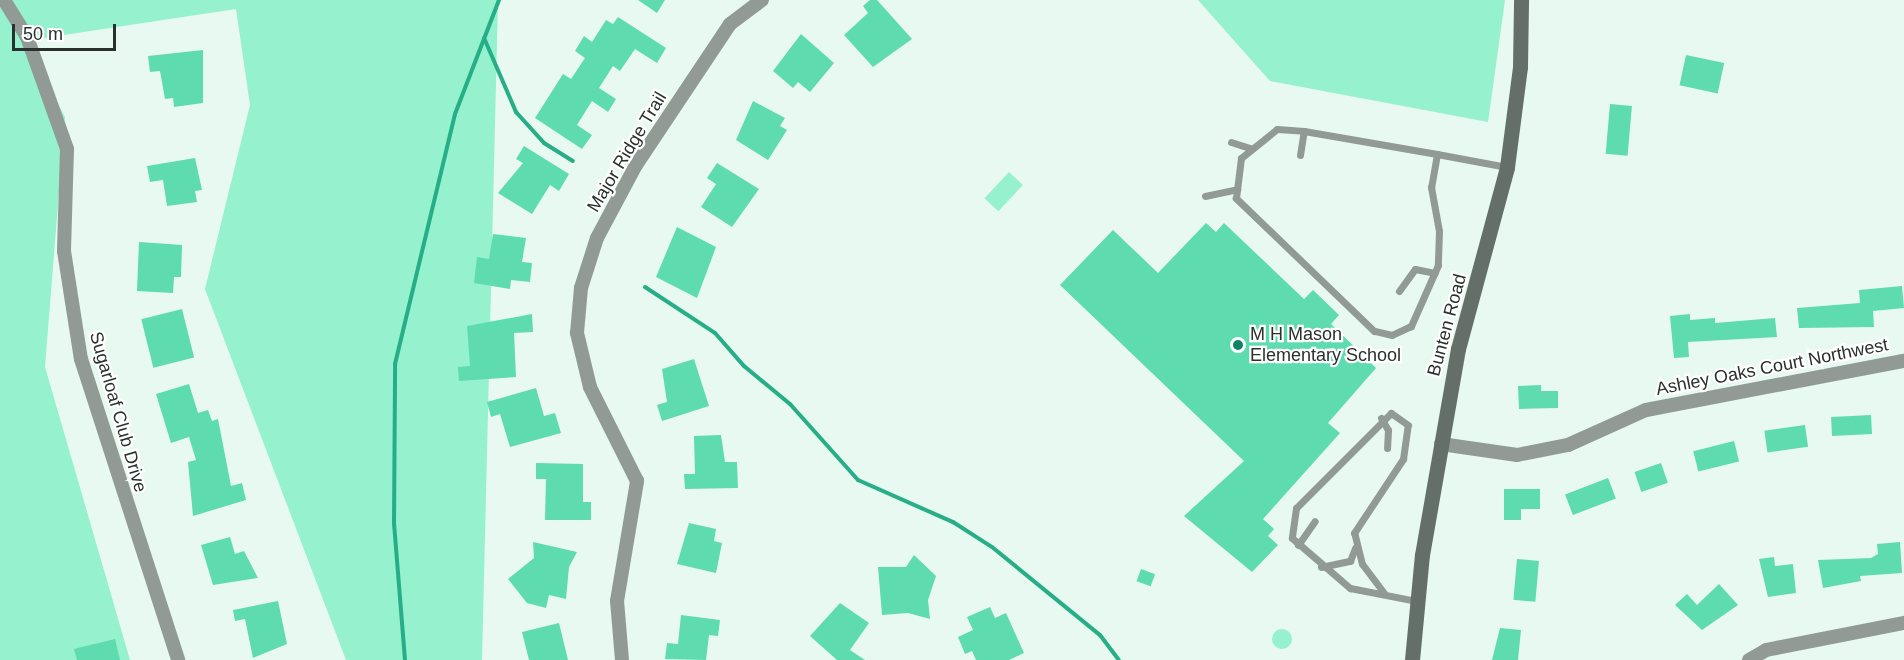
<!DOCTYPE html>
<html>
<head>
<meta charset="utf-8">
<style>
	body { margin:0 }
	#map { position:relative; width:1904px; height:660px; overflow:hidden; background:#e7f9f1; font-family:Arial,sans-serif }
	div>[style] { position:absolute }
	.green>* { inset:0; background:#95f1ce; transform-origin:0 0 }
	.round { border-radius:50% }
	.stream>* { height:4px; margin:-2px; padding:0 2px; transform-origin:2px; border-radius:2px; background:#26ae86 }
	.building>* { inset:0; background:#5fdbb0; transform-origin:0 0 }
	.lane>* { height:7px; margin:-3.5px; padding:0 3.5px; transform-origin:3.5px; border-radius:3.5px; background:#929a96 }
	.street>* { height:14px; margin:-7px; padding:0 7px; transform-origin:7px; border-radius:7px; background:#929a96 }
	.secondary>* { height:15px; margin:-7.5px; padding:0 7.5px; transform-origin:7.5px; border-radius:7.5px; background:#646f6a }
	.dots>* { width:16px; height:16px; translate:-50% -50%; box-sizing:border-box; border:3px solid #fff; border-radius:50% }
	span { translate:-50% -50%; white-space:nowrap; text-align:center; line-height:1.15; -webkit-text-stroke:4.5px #fff; paint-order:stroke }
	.street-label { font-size:18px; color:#29302d }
	.poi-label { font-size:18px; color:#29302d }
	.left { translate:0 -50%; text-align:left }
	.scale { position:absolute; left:12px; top:24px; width:104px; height:27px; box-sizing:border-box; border:3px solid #29302d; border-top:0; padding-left:8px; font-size:18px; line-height:21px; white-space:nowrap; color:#29302d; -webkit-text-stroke:4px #fff; paint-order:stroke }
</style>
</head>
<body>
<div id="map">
	<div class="green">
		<div style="clip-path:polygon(0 0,498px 0,482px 660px,346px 660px,205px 289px,250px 105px,236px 9px,24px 41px,65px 117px,45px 367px,130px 660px,0 660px)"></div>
		<div style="clip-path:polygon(1198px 0,1505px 0,1488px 122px,1270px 81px)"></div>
		<div style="left:1009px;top:172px;width:19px;height:36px;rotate:43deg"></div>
		<div class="round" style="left:1272px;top:629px;width:20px;height:20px"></div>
	</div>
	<div class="stream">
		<div style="left:484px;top:38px;width:81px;rotate:66.6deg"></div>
		<div style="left:516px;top:112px;width:42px;rotate:47.9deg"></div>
		<div style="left:544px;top:143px;width:34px;rotate:32deg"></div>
		<div style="left:645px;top:287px;width:84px;rotate:33.3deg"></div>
		<div style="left:715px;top:333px;width:44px;rotate:48.7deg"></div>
		<div style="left:744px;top:366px;width:60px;rotate:39.6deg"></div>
		<div style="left:790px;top:404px;width:102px;rotate:48.2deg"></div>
		<div style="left:858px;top:480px;width:104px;rotate:23.9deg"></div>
		<div style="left:953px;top:522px;width:46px;rotate:32.7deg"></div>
		<div style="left:992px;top:547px;width:139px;rotate:39.2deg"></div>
		<div style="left:1100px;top:635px;width:31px;rotate:53deg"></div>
		<div style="left:405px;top:660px;width:136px;rotate:-94.6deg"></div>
		<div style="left:394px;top:524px;width:160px;rotate:-89.6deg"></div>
		<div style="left:395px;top:364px;width:257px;rotate:-76.5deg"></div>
		<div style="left:455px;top:114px;width:122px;rotate:-68.9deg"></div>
	</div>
	<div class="building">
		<div style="clip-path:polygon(638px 0,665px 0,657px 13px)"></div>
		<div style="clip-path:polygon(870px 0,877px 0,912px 39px,873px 67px,844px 35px,868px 13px,863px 6px)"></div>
		<div style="clip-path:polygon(618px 17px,666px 48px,657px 63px,635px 49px,620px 71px,613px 66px,599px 88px,616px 99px,608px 112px,592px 101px,577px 125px,592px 135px,582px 149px,535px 118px,563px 74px,571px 79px,585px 58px,575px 51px,584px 36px,592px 42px,606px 20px,613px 24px)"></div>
		<div style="clip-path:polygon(801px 34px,834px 63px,810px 92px,798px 82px,793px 88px,773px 71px)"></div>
		<div style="clip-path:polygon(203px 50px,203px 103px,174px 107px,173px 98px,165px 99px,160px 71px,150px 72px,148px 56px)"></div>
		<div style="left:1686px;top:55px;width:39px;height:31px;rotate:12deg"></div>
		<div style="clip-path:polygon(753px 101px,785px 118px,780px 126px,787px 130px,768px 160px,736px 140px)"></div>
		<div style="left:1610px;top:104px;width:22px;height:50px;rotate:5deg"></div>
		<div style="clip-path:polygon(524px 146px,569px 174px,559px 191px,550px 185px,532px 214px,498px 193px,523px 163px,516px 159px)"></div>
		<div style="clip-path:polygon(195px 158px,202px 190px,195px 191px,197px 202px,167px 206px,163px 180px,150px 182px,147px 166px)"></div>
		<div style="clip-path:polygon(717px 163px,759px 189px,732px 227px,701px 207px,716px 184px,707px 178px)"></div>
		<div style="clip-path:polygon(1206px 223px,1216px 232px,1224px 223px,1304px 299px,1313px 290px,1339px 315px,1331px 324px,1376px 368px,1328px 423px,1340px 433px,1263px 519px,1274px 529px,1268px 536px,1278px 545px,1252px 572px,1184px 516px,1244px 461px,1060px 285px,1113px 230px,1158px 273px)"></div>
		<div style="clip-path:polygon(677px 227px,716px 247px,697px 298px,656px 277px)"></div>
		<div style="clip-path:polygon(493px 234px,526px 238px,522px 262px,532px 263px,530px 282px,511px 280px,510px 289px,474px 283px,477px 257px,489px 259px)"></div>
		<div style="clip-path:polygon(139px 242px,182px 245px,181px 277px,174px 277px,173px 293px,137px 291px)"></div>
		<div style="clip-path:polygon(1902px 286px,1904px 308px,1873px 311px,1874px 327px,1799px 328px,1797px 308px,1860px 303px,1859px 290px)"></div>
		<div style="left:182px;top:309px;width:50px;height:42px;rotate:76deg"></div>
		<div style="clip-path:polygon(532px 314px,533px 332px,514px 333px,516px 377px,459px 381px,458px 367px,470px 366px,467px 326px)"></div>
		<div style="clip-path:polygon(1690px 314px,1690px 320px,1715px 318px,1715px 323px,1775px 318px,1777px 337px,1688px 342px,1689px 357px,1674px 358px,1670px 316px)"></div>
		<div style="clip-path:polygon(694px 359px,709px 406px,662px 421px,657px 405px,667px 402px,662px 369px)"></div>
		<div style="clip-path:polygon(189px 384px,198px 413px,208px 410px,212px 421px,218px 419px,231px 486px,242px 483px,246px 500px,193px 516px,188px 462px,196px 460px,189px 437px,171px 443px,156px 394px)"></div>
		<div style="clip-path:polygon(1541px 385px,1541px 391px,1558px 391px,1558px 408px,1519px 409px,1518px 386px)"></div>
		<div style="clip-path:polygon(536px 388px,544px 416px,555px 413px,561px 433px,510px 447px,500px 414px,491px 417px,487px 402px)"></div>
		<div style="left:1871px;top:415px;width:19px;height:40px;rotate:87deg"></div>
		<div style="left:1805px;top:425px;width:22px;height:41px;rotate:82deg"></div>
		<div style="clip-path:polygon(721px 435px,725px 462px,737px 462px,738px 488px,685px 489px,684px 474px,695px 474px,694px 436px)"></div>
		<div style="left:1734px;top:441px;width:21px;height:42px;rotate:76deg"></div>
		<div style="clip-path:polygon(536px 463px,583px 464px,583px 502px,591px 502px,591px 520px,545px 520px,546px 479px,536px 479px)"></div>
		<div style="left:1661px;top:463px;width:21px;height:28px;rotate:71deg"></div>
		<div style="left:1608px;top:478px;width:22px;height:46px;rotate:69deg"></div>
		<div style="clip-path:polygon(1504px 489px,1540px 489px,1540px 509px,1521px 509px,1521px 520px,1504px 520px)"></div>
		<div style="clip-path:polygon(689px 523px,716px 529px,714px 541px,722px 543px,716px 573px,677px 564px)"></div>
		<div style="clip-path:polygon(230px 537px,235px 554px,244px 551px,258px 578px,213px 585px,201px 545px)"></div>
		<div style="clip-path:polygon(533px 542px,577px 552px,569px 567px,566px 599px,549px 595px,546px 608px,527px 603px,508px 579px,534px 558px)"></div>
		<div style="clip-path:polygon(1900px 542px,1902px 573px,1860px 576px,1861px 581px,1823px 588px,1818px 560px,1871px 558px,1878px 554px,1877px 544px)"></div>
		<div style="clip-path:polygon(914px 555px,936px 576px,928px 600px,930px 619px,908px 613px,882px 615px,878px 567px,906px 567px)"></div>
		<div style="clip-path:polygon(1774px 557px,1775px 566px,1793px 564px,1796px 593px,1768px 597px,1759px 559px)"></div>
		<div style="left:1517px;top:559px;width:22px;height:41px;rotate:5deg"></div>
		<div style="left:1141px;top:569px;width:15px;height:13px;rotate:20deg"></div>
		<div style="clip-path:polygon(1719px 584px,1738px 605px,1702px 630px,1675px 605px,1687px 594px,1697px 605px)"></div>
		<div style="clip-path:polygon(278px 601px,287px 644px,253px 658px,245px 619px,235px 621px,233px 610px)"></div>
		<div style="clip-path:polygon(840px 603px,869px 623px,850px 650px,865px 660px,837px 660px,810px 636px)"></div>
		<div style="clip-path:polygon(990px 607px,995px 618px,1006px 613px,1024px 653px,1009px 660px,976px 660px,972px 651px,965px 654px,958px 637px,973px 630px,967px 617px)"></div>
		<div style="clip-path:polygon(681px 615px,720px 620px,718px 636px,709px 635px,706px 660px,665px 659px,667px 643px,678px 644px)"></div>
		<div style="clip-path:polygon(559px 623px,568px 660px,529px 660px,522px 632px)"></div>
		<div style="clip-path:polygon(1500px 628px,1521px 630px,1518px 660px,1492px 660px)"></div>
		<div style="clip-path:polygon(115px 639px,120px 660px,77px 660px,74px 649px)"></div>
	</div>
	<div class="lane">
		<div style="left:1231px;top:142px;width:20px;rotate:18deg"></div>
		<div style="left:1437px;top:154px;width:34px;rotate:100deg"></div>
		<div style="left:1431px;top:187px;width:45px;rotate:79.7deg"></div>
		<div style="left:1439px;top:231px;width:34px;rotate:92deg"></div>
		<div style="left:1438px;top:265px;width:67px;rotate:113.9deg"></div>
		<div style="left:1411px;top:326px;width:21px;rotate:155deg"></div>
		<div style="left:1392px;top:335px;width:18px;rotate:-167deg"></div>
		<div style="left:1374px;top:331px;width:192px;rotate:-136.1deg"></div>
		<div style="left:1236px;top:198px;width:40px;rotate:-82.9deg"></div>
		<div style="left:1241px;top:158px;width:46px;rotate:-38.9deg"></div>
		<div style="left:1277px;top:129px;width:27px;rotate:4deg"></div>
		<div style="left:1304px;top:131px;width:135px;rotate:9.8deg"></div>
		<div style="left:1437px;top:154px;width:71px;rotate:10.5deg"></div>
		<div style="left:1300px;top:155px;width:24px;rotate:-81deg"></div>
		<div style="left:1205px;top:196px;width:33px;rotate:-12deg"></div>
		<div style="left:1399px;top:291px;width:27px;rotate:-54deg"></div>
		<div style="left:1415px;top:269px;width:20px;rotate:11deg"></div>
		<div style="left:1381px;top:418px;width:14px;rotate:60deg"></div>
		<div style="left:1388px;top:430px;width:18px;rotate:93deg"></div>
		<div style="left:1298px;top:545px;width:29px;rotate:-55deg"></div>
		<div style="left:1321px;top:567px;width:30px;rotate:-12deg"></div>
		<div style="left:1350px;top:561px;width:14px;rotate:-69deg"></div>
		<div style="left:1384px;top:593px;width:36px;rotate:-127deg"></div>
		<div style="left:1362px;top:564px;width:32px;rotate:-104deg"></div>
		<div style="left:1354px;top:533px;width:89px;rotate:-56.5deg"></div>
		<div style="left:1403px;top:459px;width:34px;rotate:-82deg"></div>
		<div style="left:1408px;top:425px;width:21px;rotate:-145deg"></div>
		<div style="left:1391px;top:413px;width:134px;rotate:135deg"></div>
		<div style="left:1296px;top:508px;width:30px;rotate:98deg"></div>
		<div style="left:1292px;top:538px;width:77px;rotate:40.8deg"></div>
		<div style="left:1350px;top:588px;width:67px;rotate:11.1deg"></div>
	</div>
	<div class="street">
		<div style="left:4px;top:0;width:44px;rotate:58.1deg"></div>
		<div style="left:27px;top:37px;width:119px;rotate:70.3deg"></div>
		<div style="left:67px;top:149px;width:102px;rotate:91.7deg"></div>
		<div style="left:64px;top:251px;width:109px;rotate:81.1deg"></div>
		<div style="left:81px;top:359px;width:316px;rotate:72.1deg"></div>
		<div style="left:1441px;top:444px;width:77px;rotate:8.2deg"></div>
		<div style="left:1517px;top:455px;width:52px;rotate:-11.1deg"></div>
		<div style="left:1568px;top:445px;width:85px;rotate:-24.2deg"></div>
		<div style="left:1646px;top:410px;width:263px;rotate:-10.8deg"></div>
		<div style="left:622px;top:660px;width:59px;rotate:-94.8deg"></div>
		<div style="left:617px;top:601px;width:122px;rotate:-80.5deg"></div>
		<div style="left:637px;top:481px;width:105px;rotate:-116.6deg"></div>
		<div style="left:590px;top:387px;width:56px;rotate:-103.5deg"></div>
		<div style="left:577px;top:333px;width:45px;rotate:-84.9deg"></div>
		<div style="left:581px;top:288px;width:52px;rotate:-72.3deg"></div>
		<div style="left:597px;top:238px;width:83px;rotate:-61.9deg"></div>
		<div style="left:636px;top:165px;width:169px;rotate:-56.3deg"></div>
		<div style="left:730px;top:24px;width:40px;rotate:-37deg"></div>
		<div style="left:1749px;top:660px;width:20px;rotate:-30deg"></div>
		<div style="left:1766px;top:650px;width:141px;rotate:-11.1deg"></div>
	</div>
	<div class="secondary">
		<div style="left:1412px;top:660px;width:105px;rotate:-84.6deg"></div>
		<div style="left:1422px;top:555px;width:209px;rotate:-80.1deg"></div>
		<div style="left:1458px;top:349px;width:188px;rotate:-74.9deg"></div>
		<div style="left:1507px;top:167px;width:101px;rotate:-82.6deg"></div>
		<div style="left:1520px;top:67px;width:67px;rotate:-89.1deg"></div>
	</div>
	<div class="dots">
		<div style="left:1238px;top:345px;background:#0c8363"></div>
	</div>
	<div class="street-label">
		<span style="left:627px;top:152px;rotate:-59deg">Major Ridge Trail</span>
		<span style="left:1447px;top:325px;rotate:-75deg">Bunten Road</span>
		<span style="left:1772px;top:367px;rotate:-11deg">Ashley Oaks Court Northwest</span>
		<span style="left:118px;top:412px;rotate:74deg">Sugarloaf Club Drive</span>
	</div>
	<div class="poi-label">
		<span class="left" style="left:1250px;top:345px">M H Mason<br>Elementary School</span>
	</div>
	<div class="scale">50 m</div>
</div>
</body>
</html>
